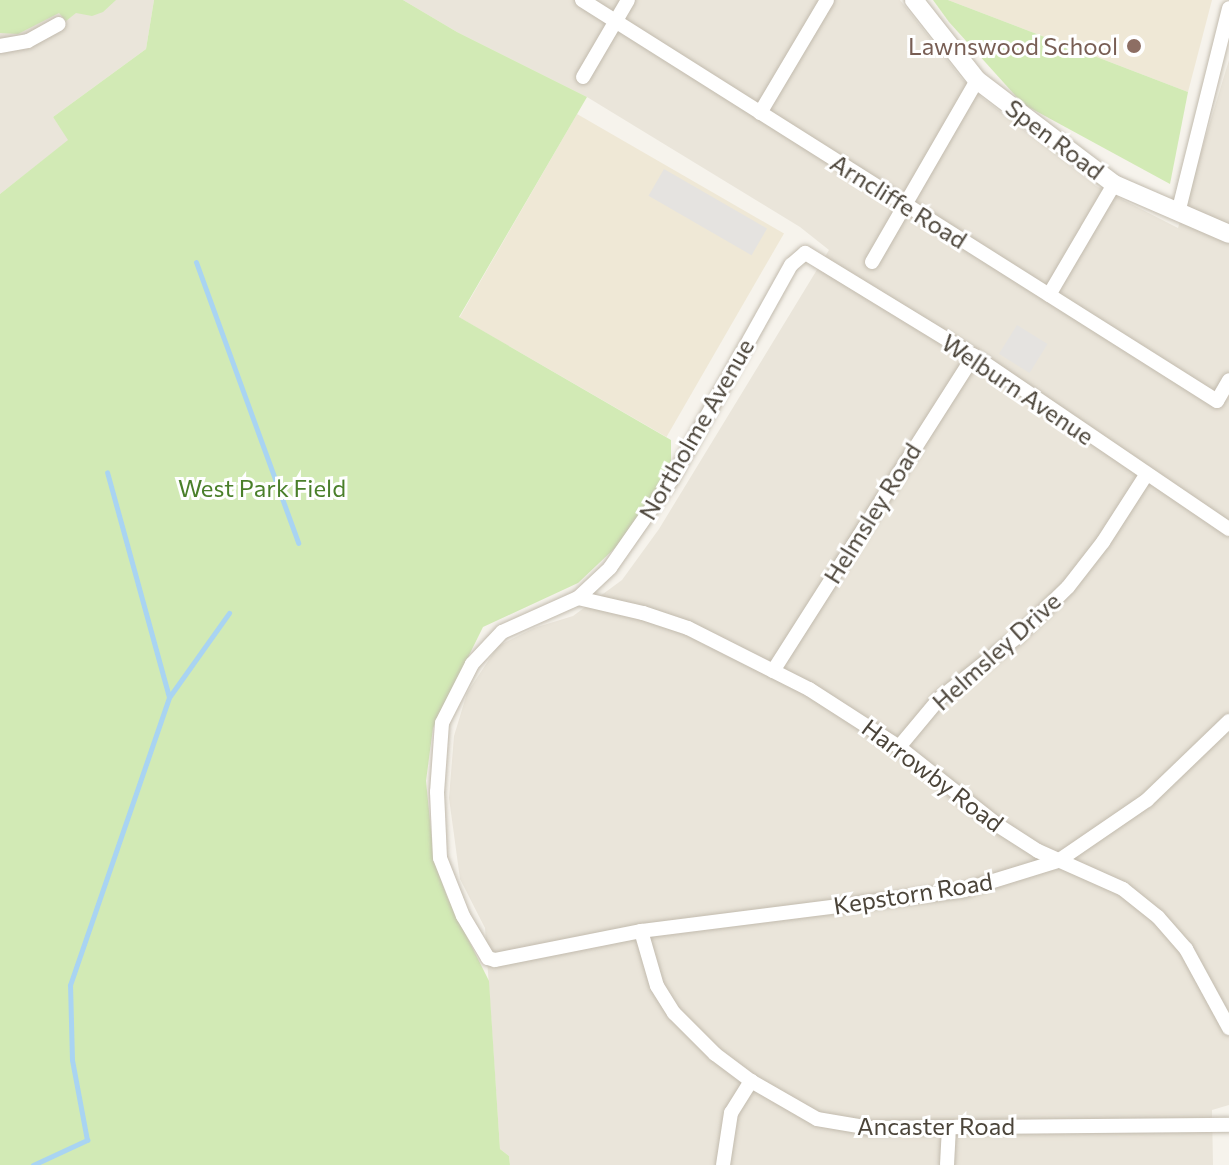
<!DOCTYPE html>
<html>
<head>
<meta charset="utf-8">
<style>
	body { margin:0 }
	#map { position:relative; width:1229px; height:1165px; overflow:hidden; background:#f6f3ec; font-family:Commissioner,sans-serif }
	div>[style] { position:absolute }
	.residential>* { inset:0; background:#eae5da }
	.education>* { inset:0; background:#efe8d6; transform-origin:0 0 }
	.green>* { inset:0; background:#d2eab5 }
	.parking>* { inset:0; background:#e5e3e0; transform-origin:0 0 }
	.stream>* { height:5px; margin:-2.5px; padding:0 2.5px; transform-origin:2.5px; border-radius:2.5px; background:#a9d4f2 }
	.roads { filter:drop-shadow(0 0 2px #c2bbae) drop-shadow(0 0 2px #c2bbae) }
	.minor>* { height:14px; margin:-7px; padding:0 7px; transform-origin:7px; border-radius:7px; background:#fff }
	.tertiary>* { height:18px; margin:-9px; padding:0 9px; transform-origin:9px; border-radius:9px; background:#fff }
	.dots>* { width:22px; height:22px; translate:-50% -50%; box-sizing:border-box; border:4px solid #fff; border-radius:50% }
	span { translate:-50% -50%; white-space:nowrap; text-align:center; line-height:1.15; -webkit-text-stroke:6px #fff; paint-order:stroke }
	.education-label { font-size:24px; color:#785e54 }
	.right { translate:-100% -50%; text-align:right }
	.street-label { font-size:24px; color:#4b4439 }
	.park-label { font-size:24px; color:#4a7f2a }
</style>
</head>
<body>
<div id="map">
	<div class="residential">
		<div style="clip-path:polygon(0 0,154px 0,146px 49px,53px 117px,69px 140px,0 194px)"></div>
		<div style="clip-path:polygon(403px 0,900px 0,962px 79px,980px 96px,1096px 186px,1178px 228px,1229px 60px,1229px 1105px,1212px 1110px,1213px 1165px,510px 1165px,509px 1156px,500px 1149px,485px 928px,460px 879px,449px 798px,454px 736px,467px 693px,498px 646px,534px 628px,573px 616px,622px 580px,659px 529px,829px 250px,800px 227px,587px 97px,457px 32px)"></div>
	</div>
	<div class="education">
		<div style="clip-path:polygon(948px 0,1212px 0,1188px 92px)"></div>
		<div style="left:577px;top:114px;width:239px;height:235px;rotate:30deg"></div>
	</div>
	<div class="green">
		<div style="clip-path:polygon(0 0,116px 0,103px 12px,92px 16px,76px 13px,66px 21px,59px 13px,18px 34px,0 33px)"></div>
		<div style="clip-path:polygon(154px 0,403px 0,457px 32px,587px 97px,459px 317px,671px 440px,671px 469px,616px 547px,578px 583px,483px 627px,433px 728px,426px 781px,434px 861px,448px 899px,489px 981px,500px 1149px,509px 1156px,510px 1165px,0 1165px,0 194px,68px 140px,53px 117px,146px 49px)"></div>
		<div style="clip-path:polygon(933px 0,948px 0,1188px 92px,1170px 184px,1023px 104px,949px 22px)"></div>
	</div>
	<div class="parking">
		<div style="left:664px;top:169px;width:119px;height:31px;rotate:30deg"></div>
		<div style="left:1017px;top:325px;width:36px;height:34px;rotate:32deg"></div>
	</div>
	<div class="stream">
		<div style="left:196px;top:262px;width:299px;rotate:70deg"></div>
		<div style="left:170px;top:696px;width:102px;rotate:-54.6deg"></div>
		<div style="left:33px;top:1165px;width:60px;rotate:-24.8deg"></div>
		<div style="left:87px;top:1140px;width:81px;rotate:-100.6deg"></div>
		<div style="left:72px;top:1060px;width:75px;rotate:-91.5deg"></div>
		<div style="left:70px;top:985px;width:305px;rotate:-71deg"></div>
		<div style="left:169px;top:697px;width:233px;rotate:-105.4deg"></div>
	</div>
	<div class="roads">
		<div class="minor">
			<div style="left:582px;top:0;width:751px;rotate:32.27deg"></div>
			<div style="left:1217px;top:401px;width:24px;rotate:-60deg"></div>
			<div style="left:0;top:46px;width:28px;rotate:-10deg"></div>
			<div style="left:28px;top:41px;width:35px;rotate:-29deg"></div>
			<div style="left:583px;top:77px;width:89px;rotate:-59.7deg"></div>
			<div style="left:760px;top:113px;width:131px;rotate:-59.3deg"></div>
			<div style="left:1178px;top:213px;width:211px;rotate:-76deg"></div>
			<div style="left:872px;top:262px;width:210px;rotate:-60deg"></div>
			<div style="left:1049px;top:295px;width:129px;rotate:-59.6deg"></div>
			<div style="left:1229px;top:529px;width:308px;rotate:-145.8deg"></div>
			<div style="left:974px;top:356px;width:198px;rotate:-148.6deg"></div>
			<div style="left:805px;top:253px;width:18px;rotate:139deg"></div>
			<div style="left:791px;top:265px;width:245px;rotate:119.1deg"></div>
			<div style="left:672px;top:479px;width:108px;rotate:124.9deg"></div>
			<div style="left:610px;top:568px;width:44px;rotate:136.8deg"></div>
			<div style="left:578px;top:598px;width:83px;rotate:155.9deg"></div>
			<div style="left:502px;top:632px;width:44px;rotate:133.2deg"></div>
			<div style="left:472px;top:664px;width:66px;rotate:117deg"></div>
			<div style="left:442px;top:723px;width:69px;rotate:94.1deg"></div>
			<div style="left:437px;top:792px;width:66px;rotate:87.4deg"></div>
			<div style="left:440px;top:858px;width:62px;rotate:68.4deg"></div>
			<div style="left:463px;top:916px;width:49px;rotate:59.2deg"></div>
			<div style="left:488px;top:958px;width:7px;rotate:16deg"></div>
			<div style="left:495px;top:960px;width:149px;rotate:-11.2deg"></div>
			<div style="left:641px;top:931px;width:326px;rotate:-7.2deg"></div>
			<div style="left:964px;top:890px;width:98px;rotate:-17.1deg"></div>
			<div style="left:1058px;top:861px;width:108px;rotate:-34.4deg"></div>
			<div style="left:1147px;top:800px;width:114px;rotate:-43.9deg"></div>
			<div style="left:578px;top:598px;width:67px;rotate:13deg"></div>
			<div style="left:643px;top:613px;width:47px;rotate:18.4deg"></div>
			<div style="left:688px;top:628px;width:136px;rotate:26.8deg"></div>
			<div style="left:809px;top:689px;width:107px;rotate:32.8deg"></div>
			<div style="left:899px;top:747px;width:127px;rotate:38.3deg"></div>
			<div style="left:999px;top:826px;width:46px;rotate:32.7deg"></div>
			<div style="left:1038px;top:851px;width:93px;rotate:24.1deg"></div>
			<div style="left:1123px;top:889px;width:45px;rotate:38.7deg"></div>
			<div style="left:1158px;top:917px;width:43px;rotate:48.8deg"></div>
			<div style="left:1186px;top:949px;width:90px;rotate:61.4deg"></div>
			<div style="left:773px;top:671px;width:374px;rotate:-57.5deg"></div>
			<div style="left:899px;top:747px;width:62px;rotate:-50.2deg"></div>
			<div style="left:939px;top:699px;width:100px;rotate:-38.5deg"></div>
			<div style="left:1017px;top:637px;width:71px;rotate:-44.4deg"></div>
			<div style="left:1068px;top:587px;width:57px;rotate:-52.1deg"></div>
			<div style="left:1103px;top:542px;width:80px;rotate:-57.3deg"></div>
			<div style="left:641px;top:931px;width:57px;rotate:73.8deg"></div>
			<div style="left:657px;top:986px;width:32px;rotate:58deg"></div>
			<div style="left:674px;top:1013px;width:58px;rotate:45deg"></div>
			<div style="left:715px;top:1054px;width:45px;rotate:36.9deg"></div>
			<div style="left:751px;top:1081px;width:76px;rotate:29.9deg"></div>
			<div style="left:817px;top:1119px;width:54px;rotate:9.6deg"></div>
			<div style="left:870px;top:1128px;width:359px;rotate:-0.5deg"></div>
			<div style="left:723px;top:1165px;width:53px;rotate:-81.3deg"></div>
			<div style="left:731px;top:1113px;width:38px;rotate:-58deg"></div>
			<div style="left:947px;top:1165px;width:37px;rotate:-87deg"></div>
		</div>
		<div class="tertiary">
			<div style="left:914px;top:0;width:102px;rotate:51.8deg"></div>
			<div style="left:977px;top:80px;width:172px;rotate:37.2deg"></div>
			<div style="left:1114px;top:184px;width:125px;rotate:23.5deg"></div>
		</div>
	</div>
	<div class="dots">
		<div style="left:1134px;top:46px;background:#8d6e63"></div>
	</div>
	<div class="education-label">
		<span class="right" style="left:1118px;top:46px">Lawnswood School</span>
	</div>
	<div class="street-label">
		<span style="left:1055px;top:139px;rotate:37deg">Spen Road</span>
		<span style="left:899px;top:201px;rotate:32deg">Arncliffe Road</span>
		<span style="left:1018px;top:389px;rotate:34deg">Welburn Avenue</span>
		<span style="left:696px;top:429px;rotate:-60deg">Northolme Avenue</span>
		<span style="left:872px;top:513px;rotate:-58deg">Helmsley Road</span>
		<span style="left:996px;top:651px;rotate:-42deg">Helmsley Drive</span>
		<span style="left:933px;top:775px;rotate:37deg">Harrowby Road</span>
		<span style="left:913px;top:893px;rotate:-9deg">Kepstorn Road</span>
		<span style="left:936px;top:1126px">Ancaster Road</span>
	</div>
	<div class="park-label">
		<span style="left:262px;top:488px">West Park Field</span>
	</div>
</div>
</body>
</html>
